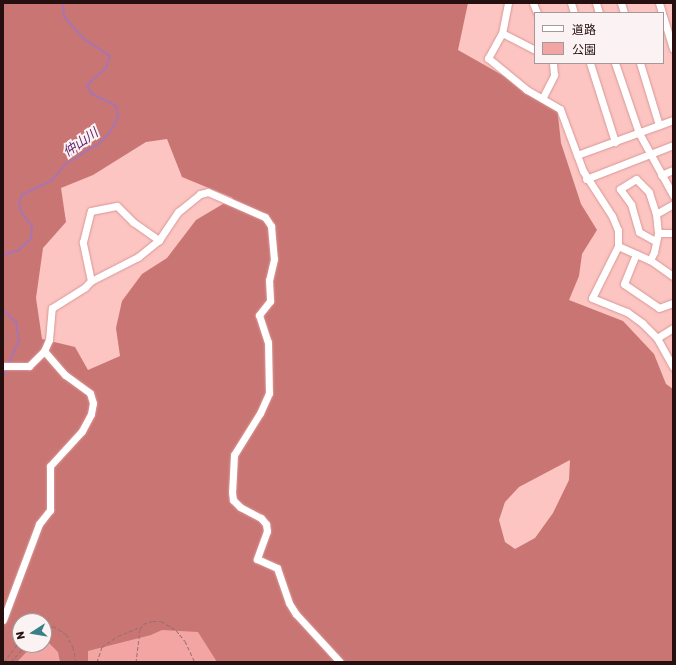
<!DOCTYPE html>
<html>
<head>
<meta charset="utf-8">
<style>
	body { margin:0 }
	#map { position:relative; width:676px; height:665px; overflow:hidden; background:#fcc5c2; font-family:Rubik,"Noto Sans JP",sans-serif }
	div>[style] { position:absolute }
	.green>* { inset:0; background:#f2a5a2 }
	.forest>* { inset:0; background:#c97573 }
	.stream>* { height:2px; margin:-1px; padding:0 1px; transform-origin:1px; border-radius:1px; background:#a874b1 }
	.path>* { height:1px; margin-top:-0.5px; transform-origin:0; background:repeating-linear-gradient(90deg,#98706f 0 4px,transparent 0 6px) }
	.roads { filter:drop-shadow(0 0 1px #d99795) drop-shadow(0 0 1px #d99795) }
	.minor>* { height:7px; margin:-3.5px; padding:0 3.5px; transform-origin:3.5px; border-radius:3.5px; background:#fff }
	span { translate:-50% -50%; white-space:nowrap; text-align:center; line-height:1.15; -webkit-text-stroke:4px #fbf3f3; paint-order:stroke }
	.water-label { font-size:13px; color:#63236e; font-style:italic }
	.frame { position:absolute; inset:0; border:4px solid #260f0f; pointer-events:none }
	.legend { position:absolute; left:534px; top:12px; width:130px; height:52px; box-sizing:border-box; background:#fbf3f3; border:1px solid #a69898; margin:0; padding:5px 7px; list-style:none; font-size:12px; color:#260f0f }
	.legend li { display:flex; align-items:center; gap:8px; height:20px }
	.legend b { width:20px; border:1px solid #a69898 }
	.north { position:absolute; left:12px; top:613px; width:40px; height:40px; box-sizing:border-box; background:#fbf3f3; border:1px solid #a69898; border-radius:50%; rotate:258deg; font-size:11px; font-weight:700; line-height:16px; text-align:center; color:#260f0f }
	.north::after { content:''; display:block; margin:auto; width:14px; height:18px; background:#388085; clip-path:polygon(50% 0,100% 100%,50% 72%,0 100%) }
</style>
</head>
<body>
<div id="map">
	<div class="green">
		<div style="clip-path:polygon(evenodd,144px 598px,273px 662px,3px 662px,3px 614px,144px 598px,20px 621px,44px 621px,44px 645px,20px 645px,20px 621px)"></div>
	</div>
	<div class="forest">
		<div style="clip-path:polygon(evenodd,3px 3px,468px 3px,458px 50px,557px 106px,561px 143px,581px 204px,597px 230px,582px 254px,579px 276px,569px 300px,623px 321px,654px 354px,666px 384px,673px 389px,673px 662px,217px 662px,198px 632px,162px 630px,151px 635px,88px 651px,88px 662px,60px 662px,58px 652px,47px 641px,44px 642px,44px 621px,20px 621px,20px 645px,33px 645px,17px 662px,3px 662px,3px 3px,167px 139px,182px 177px,233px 198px,196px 220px,167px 258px,142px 274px,122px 301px,116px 328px,120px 356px,88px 370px,75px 347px,42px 339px,36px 298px,43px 248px,66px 222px,61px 188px,93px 175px,146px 142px,167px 139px,3px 3px,570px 460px,569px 480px,553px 513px,535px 538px,515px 549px,505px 542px,499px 520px,505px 502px,519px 487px,570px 460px)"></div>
	</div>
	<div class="stream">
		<div style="left:3px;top:255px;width:17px;rotate:-17deg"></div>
		<div style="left:19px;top:250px;width:16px;rotate:-43deg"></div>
		<div style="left:31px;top:239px;width:13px;rotate:-86deg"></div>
		<div style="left:32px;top:226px;width:18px;rotate:-128deg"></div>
		<div style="left:21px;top:212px;width:10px;rotate:-101deg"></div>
		<div style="left:19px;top:202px;width:8px;rotate:-67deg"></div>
		<div style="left:22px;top:195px;width:32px;rotate:-26deg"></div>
		<div style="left:51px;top:181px;width:23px;rotate:-49deg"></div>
		<div style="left:66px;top:164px;width:36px;rotate:-32deg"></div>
		<div style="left:97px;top:145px;width:16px;rotate:-43deg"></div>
		<div style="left:109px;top:134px;width:19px;rotate:-62deg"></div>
		<div style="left:118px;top:117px;width:11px;rotate:-100deg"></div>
		<div style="left:116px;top:106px;width:27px;rotate:-153deg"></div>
		<div style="left:92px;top:94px;width:10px;rotate:-119deg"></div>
		<div style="left:87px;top:85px;width:25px;rotate:-42deg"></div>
		<div style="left:106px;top:68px;width:13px;rotate:-72deg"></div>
		<div style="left:110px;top:56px;width:30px;rotate:-147deg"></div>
		<div style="left:85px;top:40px;width:31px;rotate:-132deg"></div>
		<div style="left:64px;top:17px;width:14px;rotate:-94deg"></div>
		<div style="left:3px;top:310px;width:18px;rotate:43deg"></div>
		<div style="left:16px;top:322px;width:18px;rotate:81deg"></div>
		<div style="left:19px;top:340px;width:40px;rotate:113.4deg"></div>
	</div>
	<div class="path">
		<div style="left:43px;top:621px;width:7px;rotate:-27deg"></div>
		<div style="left:44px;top:629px;width:9px;rotate:-18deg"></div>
		<div style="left:53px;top:626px;width:15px;rotate:32deg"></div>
		<div style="left:66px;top:634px;width:15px;rotate:62deg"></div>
		<div style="left:73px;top:647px;width:15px;rotate:79deg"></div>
		<div style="left:4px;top:662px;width:26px;rotate:-53deg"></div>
		<div style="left:11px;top:662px;width:23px;rotate:-49deg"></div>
		<div style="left:97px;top:662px;width:16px;rotate:-72deg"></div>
		<div style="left:102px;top:647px;width:19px;rotate:-35deg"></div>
		<div style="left:118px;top:636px;width:24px;rotate:-22deg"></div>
		<div style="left:136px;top:662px;width:33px;rotate:-83deg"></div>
		<div style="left:140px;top:629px;width:6px;rotate:-59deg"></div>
		<div style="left:143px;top:624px;width:10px;rotate:-17deg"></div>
		<div style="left:153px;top:621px;width:8px"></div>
		<div style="left:161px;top:621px;width:17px;rotate:31deg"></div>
		<div style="left:176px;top:630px;width:14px;rotate:51deg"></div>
		<div style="left:185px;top:641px;width:23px;rotate:65deg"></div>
	</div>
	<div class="roads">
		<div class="minor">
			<div style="left:508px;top:3px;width:31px;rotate:101deg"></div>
			<div style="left:502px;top:33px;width:29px;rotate:119deg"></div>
			<div style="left:488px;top:58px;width:50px;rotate:39.4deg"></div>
			<div style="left:527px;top:90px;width:38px;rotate:30deg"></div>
			<div style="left:560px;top:109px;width:66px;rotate:69.6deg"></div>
			<div style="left:583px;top:171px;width:54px;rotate:57.2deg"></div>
			<div style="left:612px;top:216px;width:15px;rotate:67deg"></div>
			<div style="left:618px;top:230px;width:16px;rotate:90deg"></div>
			<div style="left:618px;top:246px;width:58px;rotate:116.6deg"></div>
			<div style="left:592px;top:298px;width:38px;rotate:22deg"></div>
			<div style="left:627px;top:312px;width:19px;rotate:36deg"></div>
			<div style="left:642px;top:323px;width:21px;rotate:45deg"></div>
			<div style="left:657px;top:338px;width:33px;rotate:61deg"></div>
			<div style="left:533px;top:3px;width:11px;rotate:68deg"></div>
			<div style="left:571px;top:3px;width:10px;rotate:73deg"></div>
			<div style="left:596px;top:3px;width:10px;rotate:73deg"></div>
			<div style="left:621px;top:3px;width:10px;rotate:73deg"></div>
			<div style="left:659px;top:3px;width:10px;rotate:73deg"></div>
			<div style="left:663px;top:16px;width:34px;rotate:73deg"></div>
			<div style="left:502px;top:33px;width:37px;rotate:27deg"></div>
			<div style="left:590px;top:63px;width:83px;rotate:72.4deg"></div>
			<div style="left:615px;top:63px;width:74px;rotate:71.1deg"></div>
			<div style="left:639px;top:133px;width:71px;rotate:61.3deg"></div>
			<div style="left:640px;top:63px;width:65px;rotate:73deg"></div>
			<div style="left:543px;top:97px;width:25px;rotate:-63deg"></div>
			<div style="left:554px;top:75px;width:12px;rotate:-95deg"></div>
			<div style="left:577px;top:155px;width:102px;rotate:-20deg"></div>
			<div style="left:661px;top:175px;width:13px;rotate:-23deg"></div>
			<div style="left:586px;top:179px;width:93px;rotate:-21.3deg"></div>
			<div style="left:656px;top:214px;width:20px;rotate:-30deg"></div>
			<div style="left:658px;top:233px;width:15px"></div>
			<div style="left:618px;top:246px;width:35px;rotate:24deg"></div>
			<div style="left:650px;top:260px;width:28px;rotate:35deg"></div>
			<div style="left:636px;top:254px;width:32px;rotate:112deg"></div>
			<div style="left:624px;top:284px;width:42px;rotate:34.4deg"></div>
			<div style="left:659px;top:308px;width:15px;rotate:-20deg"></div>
			<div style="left:650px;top:260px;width:9px;rotate:-63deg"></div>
			<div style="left:654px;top:252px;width:19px;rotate:-78deg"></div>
			<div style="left:658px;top:233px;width:19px;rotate:-96deg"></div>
			<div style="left:656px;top:214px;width:23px;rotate:-108deg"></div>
			<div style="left:649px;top:192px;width:18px;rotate:-135deg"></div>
			<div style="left:636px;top:179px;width:19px;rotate:148deg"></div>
			<div style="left:620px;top:189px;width:19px;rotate:54deg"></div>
			<div style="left:631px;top:204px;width:29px;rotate:74deg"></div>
			<div style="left:639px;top:232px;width:18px;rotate:29deg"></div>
			<div style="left:91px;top:281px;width:40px;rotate:-102deg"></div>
			<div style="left:83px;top:242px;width:32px;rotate:-76deg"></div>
			<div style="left:91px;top:211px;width:26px;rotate:-11deg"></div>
			<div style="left:117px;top:206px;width:23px;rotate:45deg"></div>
			<div style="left:133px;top:222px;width:32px;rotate:35deg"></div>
			<div style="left:657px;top:338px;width:19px;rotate:-32deg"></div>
			<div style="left:3px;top:366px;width:26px"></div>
			<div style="left:29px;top:366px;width:21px;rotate:-45deg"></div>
			<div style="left:44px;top:351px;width:12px;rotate:-66deg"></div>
			<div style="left:49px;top:340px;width:32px;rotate:-85deg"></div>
			<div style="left:52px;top:308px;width:39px;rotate:-32deg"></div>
			<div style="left:85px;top:287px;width:8px;rotate:-45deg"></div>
			<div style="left:91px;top:281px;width:53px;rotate:-27.1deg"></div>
			<div style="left:138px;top:257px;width:27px;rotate:-39deg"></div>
			<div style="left:159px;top:240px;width:34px;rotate:-56deg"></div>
			<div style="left:178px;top:212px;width:28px;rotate:-39deg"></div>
			<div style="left:200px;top:194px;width:8px;rotate:-14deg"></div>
			<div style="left:208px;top:192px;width:62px;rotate:23.7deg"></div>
			<div style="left:265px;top:217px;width:11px;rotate:56deg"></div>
			<div style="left:271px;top:226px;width:33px;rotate:85deg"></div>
			<div style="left:274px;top:259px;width:22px;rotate:103deg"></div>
			<div style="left:269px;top:280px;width:21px;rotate:87deg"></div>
			<div style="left:270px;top:301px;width:18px;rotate:128deg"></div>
			<div style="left:259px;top:315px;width:28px;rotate:72deg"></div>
			<div style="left:268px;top:342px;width:51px;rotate:88.9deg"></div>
			<div style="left:269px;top:393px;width:22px;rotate:114deg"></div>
			<div style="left:260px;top:413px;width:49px;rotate:121.8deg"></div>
			<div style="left:234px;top:455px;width:37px;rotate:93deg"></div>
			<div style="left:232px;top:492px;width:8px;rotate:83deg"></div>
			<div style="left:233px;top:500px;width:10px;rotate:45deg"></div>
			<div style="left:240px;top:507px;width:24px;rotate:28deg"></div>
			<div style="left:261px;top:518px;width:8px;rotate:50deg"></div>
			<div style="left:266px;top:524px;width:7px;rotate:82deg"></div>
			<div style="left:267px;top:531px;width:30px;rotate:110deg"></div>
			<div style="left:257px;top:559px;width:22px;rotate:24deg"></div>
			<div style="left:277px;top:568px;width:37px;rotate:71deg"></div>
			<div style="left:289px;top:603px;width:13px;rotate:58deg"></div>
			<div style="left:296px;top:614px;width:65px;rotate:47.5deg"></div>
			<div style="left:3px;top:620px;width:103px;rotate:-69.4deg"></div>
			<div style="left:39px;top:524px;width:18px;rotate:-52deg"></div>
			<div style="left:50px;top:510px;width:44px;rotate:-90deg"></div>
			<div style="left:50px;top:466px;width:47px;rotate:-47.6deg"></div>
			<div style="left:82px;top:431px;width:19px;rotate:-62deg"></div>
			<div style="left:91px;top:414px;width:11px;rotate:-80deg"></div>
			<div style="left:93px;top:403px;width:10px;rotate:-107deg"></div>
			<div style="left:90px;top:393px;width:31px;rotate:-144deg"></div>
			<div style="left:65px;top:375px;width:32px;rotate:-131deg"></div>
		</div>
	</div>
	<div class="water-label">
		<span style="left:81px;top:143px;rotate:-35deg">仲山川</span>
	</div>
	<div class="frame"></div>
	<ul class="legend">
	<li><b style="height:5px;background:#fff"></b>道路</li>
	<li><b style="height:11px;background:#f2a5a2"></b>公園</li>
	</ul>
	<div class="north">N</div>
</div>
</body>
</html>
